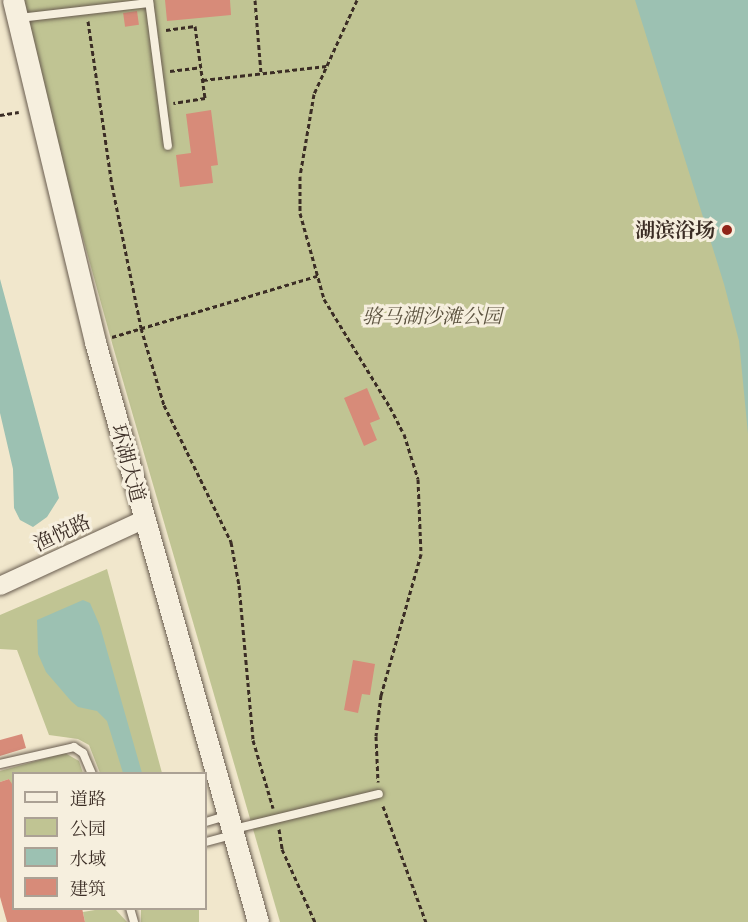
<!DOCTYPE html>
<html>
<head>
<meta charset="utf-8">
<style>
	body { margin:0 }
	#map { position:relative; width:748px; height:922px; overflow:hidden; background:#f1e7cc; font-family:"IM FELL Double Pica","Noto Serif SC",serif }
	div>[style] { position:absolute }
	.green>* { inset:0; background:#c0c493; transform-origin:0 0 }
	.water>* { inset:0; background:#9cc1b2 }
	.building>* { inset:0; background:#d78b79; transform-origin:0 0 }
	.path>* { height:3px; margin-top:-1.5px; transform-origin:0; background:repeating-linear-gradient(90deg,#3b2d25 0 4.5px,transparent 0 7.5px) }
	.roads { filter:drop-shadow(0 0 2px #685c4f) drop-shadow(0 0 2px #685c4f) }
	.service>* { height:8px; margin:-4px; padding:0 4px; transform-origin:4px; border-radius:4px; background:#f6efde }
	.tertiary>* { height:18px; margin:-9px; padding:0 9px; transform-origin:9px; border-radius:9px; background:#f6efde }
	.secondary>* { height:21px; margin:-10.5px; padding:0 10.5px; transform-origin:10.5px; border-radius:10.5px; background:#f6efde }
	.dots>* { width:16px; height:16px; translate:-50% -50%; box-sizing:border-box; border:3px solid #f6efde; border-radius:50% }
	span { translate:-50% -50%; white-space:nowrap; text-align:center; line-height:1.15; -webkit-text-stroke:6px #f6efde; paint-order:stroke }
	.poi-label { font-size:20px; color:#3b2d25; font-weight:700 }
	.right { translate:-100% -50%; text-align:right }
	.park-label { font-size:20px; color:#5c5340; font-style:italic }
	.street-label { font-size:20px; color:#3b2d25 }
	.legend { position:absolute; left:12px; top:772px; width:195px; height:138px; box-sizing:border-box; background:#f6efde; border:2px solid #aba194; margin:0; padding:8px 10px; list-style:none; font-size:18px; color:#3b2d25 }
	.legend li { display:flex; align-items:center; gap:12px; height:30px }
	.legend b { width:30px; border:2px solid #aba194 }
</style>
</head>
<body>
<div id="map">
	<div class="green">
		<div style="clip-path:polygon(24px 0,748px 0,748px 922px,280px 922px,114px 350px,63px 166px)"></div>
		<div style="clip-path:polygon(107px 569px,162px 773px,100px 773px,89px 745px,78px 739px,49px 735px,17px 650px,0 649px,0 615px)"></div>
		<div style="clip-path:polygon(65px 753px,79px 761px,83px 773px,14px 774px,13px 787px,9px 779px,0 782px,0 771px)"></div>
		<div style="clip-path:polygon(101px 909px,115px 909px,127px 922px,85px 922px,83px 912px)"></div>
		<div style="left:141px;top:909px;width:58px;height:14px"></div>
	</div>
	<div class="water">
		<div style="clip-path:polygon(635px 0,748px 0,748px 434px,739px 341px,724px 284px)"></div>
		<div style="clip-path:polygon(0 279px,59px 498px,47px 517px,33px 527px,20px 520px,14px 508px,13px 469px,0 413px)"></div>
		<div style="clip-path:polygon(83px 600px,90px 603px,100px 626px,142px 773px,123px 773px,107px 721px,97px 711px,78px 707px,71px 701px,46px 672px,38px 654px,37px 620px)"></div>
	</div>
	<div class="building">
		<div style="clip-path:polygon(165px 0,230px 0,231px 15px,167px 21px)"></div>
		<div style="left:137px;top:11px;width:14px;height:14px;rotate:82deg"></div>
		<div style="clip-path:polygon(211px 110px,218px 165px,211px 166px,213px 183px,180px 187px,176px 155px,191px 153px,186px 114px)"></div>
		<div style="clip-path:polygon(367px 388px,380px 419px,370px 423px,377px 440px,364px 446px,344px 398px)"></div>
		<div style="clip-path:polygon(353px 660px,375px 664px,370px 695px,362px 694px,358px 713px,344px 710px)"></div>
		<div style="clip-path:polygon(22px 734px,26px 748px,0 756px,0 740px)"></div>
		<div style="clip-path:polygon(9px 779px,14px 787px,14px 908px,82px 908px,85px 922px,7px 922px,0 897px,0 782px)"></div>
	</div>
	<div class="path">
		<div style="left:255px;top:0;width:73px;rotate:85.3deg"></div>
		<div style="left:357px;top:0;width:103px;rotate:114.6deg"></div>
		<div style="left:314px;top:94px;width:83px;rotate:99.7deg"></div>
		<div style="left:300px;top:176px;width:37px;rotate:90deg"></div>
		<div style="left:300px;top:213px;width:89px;rotate:74.4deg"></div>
		<div style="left:324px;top:299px;width:127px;rotate:58.6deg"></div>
		<div style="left:390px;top:407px;width:30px;rotate:63deg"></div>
		<div style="left:404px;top:434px;width:47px;rotate:72.7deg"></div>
		<div style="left:418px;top:479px;width:75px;rotate:87.7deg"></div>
		<div style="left:421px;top:554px;width:147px;rotate:105.8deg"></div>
		<div style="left:381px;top:695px;width:41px;rotate:97deg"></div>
		<div style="left:376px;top:736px;width:46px;rotate:87.5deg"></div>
		<div style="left:88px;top:21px;width:166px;rotate:81.7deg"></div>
		<div style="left:112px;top:185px;width:146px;rotate:78.5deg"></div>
		<div style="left:141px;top:328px;width:80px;rotate:73.4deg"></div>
		<div style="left:164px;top:405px;width:153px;rotate:63.9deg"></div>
		<div style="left:231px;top:542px;width:44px;rotate:79.5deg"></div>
		<div style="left:239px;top:585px;width:156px;rotate:84.8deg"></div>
		<div style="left:253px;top:740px;width:71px;rotate:73.6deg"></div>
		<div style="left:166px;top:30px;width:29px;rotate:-8deg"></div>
		<div style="left:195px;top:26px;width:73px;rotate:82.1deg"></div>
		<div style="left:205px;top:98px;width:32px;rotate:171deg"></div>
		<div style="left:170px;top:71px;width:31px;rotate:-7deg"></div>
		<div style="left:203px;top:80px;width:124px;rotate:-6.5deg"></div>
		<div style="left:0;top:115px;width:19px;rotate:-9deg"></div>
		<div style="left:112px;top:337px;width:214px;rotate:-16.6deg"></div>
		<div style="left:383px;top:806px;width:124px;rotate:69.7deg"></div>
		<div style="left:279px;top:829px;width:20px;rotate:81deg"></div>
		<div style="left:282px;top:849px;width:80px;rotate:65.7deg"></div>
	</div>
	<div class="roads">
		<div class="service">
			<div style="left:149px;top:0;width:147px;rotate:82.6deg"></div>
			<div style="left:19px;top:18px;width:131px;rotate:-6.6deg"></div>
			<div style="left:0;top:764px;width:76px;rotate:-12.9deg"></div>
			<div style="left:74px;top:747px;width:11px;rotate:34deg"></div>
			<div style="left:83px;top:753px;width:23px;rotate:67deg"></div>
			<div style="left:206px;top:822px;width:21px;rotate:-17deg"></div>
			<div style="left:234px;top:829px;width:149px;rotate:-13.6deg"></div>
			<div style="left:206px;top:842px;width:28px;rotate:-15deg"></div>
			<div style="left:130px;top:908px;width:15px;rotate:74deg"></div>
		</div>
		<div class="tertiary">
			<div style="left:0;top:586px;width:157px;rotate:-24.8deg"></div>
		</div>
		<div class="secondary">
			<div style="left:13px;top:0;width:352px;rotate:76.5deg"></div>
			<div style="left:95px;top:342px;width:602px;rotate:74.3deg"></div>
		</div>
	</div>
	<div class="dots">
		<div style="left:727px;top:230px;background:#8f2418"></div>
	</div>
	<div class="poi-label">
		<span class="right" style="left:715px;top:230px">湖滨浴场</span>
	</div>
	<div class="park-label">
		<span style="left:432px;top:316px">骆马湖沙滩公园</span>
	</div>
	<div class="street-label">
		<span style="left:128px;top:463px;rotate:75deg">环湖大道</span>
		<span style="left:62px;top:533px;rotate:-25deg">渔悦路</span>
	</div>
	<ul class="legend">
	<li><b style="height:8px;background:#f6efde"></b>道路</li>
	<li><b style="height:16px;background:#c0c493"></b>公园</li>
	<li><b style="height:16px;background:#9cc1b2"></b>水域</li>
	<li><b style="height:16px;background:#d78b79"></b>建筑</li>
	</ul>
</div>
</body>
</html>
